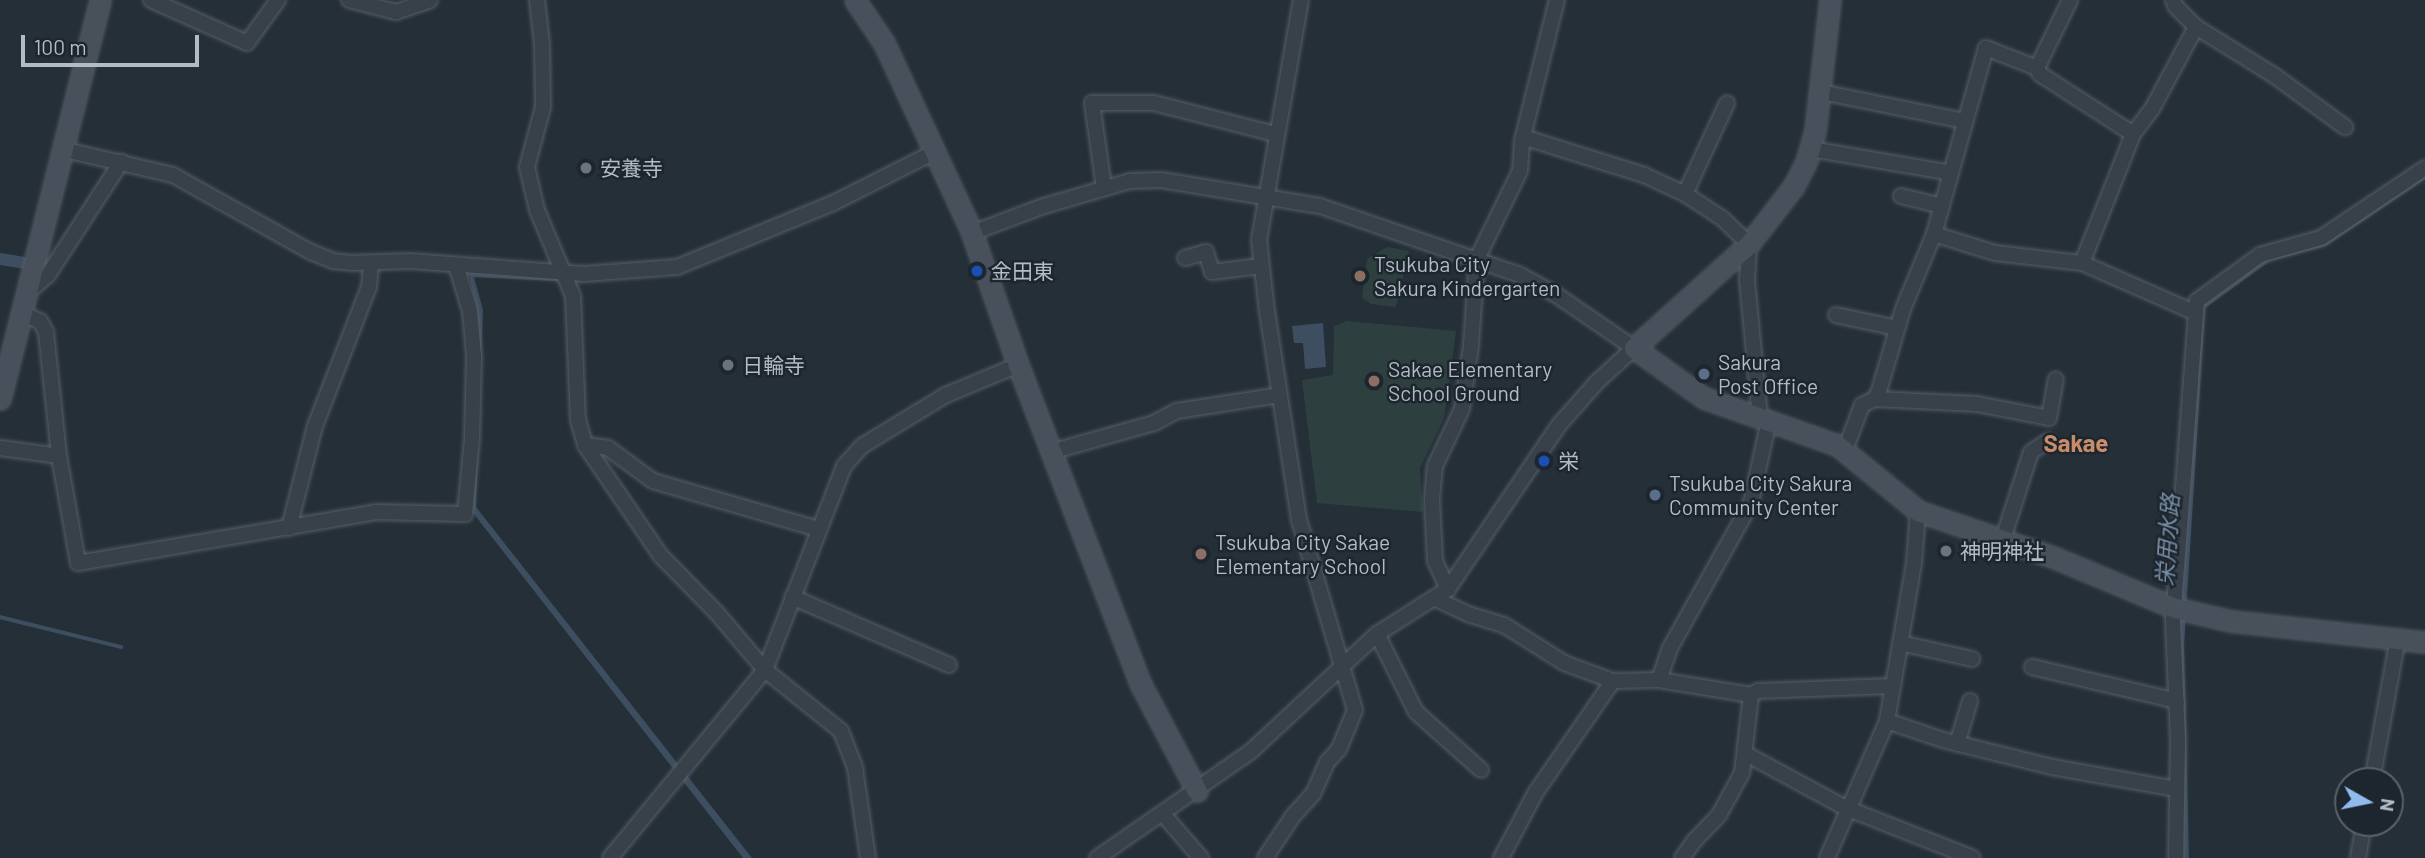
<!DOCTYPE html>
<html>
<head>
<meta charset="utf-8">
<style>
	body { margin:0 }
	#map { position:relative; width:2425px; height:858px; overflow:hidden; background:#252f38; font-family:Barlow,"Noto Sans JP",sans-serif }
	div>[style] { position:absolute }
	.green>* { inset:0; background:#2d403f }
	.water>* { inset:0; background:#3c4e60 }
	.stream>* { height:3.5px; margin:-1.75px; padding:0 1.75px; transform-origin:1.75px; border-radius:1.75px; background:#3c4e60 }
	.canal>* { height:12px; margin:-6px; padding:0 6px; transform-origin:6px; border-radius:6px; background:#3c4e60 }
	.roads { filter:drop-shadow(0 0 2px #565e67) drop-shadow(0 0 2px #565e67) }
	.street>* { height:14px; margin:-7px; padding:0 7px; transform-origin:7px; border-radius:7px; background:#384049 }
	.secondary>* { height:19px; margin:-9.5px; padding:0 9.5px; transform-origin:9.5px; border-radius:9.5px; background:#47505b }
	.dots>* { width:19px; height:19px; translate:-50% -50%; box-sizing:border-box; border:4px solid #1d252e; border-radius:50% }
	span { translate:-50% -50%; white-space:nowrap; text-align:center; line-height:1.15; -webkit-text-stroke:5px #1d252e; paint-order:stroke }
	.poi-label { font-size:21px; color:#b3bbc5 }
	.left { translate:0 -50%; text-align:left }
	.water-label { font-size:23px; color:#778ea5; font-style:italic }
	.quarter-label { font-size:24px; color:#c88c6b; font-weight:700 }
	.north { position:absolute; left:2334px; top:767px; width:70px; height:70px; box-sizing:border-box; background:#1d252e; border:2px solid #59616a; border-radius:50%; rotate:99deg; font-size:19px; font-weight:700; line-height:28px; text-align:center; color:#b3bbc5 }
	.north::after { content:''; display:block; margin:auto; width:24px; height:32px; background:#91bbec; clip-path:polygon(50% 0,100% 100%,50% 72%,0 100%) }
	.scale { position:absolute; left:21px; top:35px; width:178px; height:32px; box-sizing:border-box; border:4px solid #b3bbc5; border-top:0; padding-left:9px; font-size:21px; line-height:24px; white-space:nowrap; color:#b3bbc5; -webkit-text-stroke:5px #1d252e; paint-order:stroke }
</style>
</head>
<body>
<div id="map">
	<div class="green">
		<div style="clip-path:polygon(1387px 247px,1409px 251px,1396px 307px,1371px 304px,1362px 298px,1367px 259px)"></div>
		<div style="clip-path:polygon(1347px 321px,1456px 331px,1444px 418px,1420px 468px,1423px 512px,1317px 503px,1302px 380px,1333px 375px,1334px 326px)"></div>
	</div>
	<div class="water">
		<div style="clip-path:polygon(2425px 173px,2425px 179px,2326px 246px,2270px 261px,2205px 308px,2184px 646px,2189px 858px,2184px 858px,2178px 646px,2201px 304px,2266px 256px,2320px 242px)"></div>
		<div style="clip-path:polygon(469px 273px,474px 277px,483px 310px,476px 507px,752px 858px,743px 858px,470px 509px,477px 310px)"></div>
		<div style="clip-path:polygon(1323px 323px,1326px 367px,1305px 369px,1303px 343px,1294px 343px,1292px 326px)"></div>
	</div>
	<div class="stream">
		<div style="left:472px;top:278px;width:3px;rotate:-90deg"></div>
		<div style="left:472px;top:275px;width:85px;rotate:2.7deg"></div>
		<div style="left:0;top:617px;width:125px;rotate:13.9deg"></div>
	</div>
	<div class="canal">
		<div style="left:0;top:259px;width:26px;rotate:9deg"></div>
	</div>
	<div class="roads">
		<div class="street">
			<div style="left:151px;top:0;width:105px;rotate:24.1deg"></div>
			<div style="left:247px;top:43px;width:53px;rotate:-54.2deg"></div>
			<div style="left:349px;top:0;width:49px;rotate:14.3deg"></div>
			<div style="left:396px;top:12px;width:36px;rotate:-19deg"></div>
			<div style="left:537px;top:0;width:44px;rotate:83.5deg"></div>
			<div style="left:542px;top:44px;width:63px;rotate:89.1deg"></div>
			<div style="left:543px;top:107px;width:62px;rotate:104.9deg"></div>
			<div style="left:527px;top:167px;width:44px;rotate:76.9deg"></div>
			<div style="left:537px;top:210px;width:93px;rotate:67.3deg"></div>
			<div style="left:573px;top:296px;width:124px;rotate:87.7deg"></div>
			<div style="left:578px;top:420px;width:26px;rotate:74deg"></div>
			<div style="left:585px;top:445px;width:135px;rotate:55.6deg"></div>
			<div style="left:661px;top:556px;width:78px;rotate:45.5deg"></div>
			<div style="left:716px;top:612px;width:76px;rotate:49.8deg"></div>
			<div style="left:765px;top:670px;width:97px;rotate:38.8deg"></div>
			<div style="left:841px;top:731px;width:40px;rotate:69deg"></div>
			<div style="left:855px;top:768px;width:91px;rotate:81.8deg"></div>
			<div style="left:2173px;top:0;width:8px;rotate:67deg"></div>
			<div style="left:2176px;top:7px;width:28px;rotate:45deg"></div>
			<div style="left:2196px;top:27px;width:93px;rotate:31.8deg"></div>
			<div style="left:2275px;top:76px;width:87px;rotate:36.1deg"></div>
			<div style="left:1821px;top:92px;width:147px;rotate:11.4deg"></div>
			<div style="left:2133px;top:134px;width:31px;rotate:-53deg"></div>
			<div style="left:2152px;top:109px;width:93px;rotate:-61.8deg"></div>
			<div style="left:1523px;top:137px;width:127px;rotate:17.4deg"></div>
			<div style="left:1644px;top:175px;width:45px;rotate:24.9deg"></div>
			<div style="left:1685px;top:194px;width:45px;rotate:33.3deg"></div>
			<div style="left:1723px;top:219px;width:36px;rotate:44deg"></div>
			<div style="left:1749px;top:244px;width:36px;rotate:93deg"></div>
			<div style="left:1747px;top:280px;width:138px;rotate:84.6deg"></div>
			<div style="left:61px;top:149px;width:115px;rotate:13.1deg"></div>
			<div style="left:173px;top:175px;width:158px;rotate:29.2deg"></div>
			<div style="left:311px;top:252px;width:24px;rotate:22deg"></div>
			<div style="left:333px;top:261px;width:18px;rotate:6deg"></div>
			<div style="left:351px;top:263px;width:59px;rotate:-1.9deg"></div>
			<div style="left:410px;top:261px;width:174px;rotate:4.3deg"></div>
			<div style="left:584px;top:274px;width:93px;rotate:-4.3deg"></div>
			<div style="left:677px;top:267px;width:169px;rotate:-22.3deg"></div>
			<div style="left:833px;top:203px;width:113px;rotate:-26.8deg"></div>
			<div style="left:1811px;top:149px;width:142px;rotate:9.7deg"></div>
			<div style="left:1104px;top:188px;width:86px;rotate:-98deg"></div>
			<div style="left:1092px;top:103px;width:62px"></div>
			<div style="left:1154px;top:103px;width:125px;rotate:14.4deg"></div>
			<div style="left:1685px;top:194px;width:100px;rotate:-65.2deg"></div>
			<div style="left:1901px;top:196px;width:42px;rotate:13.7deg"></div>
			<div style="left:972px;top:233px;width:77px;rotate:-20.6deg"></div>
			<div style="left:1044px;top:206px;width:90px;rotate:-16.2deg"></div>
			<div style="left:1130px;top:181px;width:31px;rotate:-2deg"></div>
			<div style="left:1161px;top:180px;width:161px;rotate:9.3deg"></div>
			<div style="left:1320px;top:206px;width:209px;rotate:19deg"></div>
			<div style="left:1518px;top:274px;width:42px;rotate:28.4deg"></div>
			<div style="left:1555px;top:294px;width:96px;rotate:34.4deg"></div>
			<div style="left:1634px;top:348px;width:52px;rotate:137.4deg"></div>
			<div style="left:1596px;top:383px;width:56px;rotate:131.4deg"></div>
			<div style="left:1559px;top:425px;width:198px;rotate:124.1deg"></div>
			<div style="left:1448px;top:589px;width:84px;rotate:147.6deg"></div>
			<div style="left:1377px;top:634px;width:173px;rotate:137.1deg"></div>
			<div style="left:1250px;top:752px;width:186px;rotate:145.3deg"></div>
			<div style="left:1934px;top:234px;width:64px;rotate:17.3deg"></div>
			<div style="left:1995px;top:253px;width:88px;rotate:6.6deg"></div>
			<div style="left:2082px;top:263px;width:139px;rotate:-68.4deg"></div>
			<div style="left:2133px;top:134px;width:111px;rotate:-147.2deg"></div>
			<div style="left:2040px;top:74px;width:7px;rotate:-117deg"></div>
			<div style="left:1185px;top:258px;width:22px;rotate:-16deg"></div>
			<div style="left:1206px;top:252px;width:21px;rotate:73deg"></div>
			<div style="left:1212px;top:272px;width:49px;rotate:-7deg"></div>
			<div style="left:2082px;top:263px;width:124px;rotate:23.7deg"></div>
			<div style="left:26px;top:294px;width:29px;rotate:-41deg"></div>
			<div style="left:48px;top:275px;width:135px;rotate:-57.1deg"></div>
			<div style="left:21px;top:313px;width:21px;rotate:23deg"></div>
			<div style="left:40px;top:321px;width:13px;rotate:61deg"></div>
			<div style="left:46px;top:332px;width:125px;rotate:84deg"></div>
			<div style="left:59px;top:456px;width:109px;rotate:79.9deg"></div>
			<div style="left:78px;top:563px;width:301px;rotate:-9.7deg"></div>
			<div style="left:375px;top:512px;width:90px;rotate:1.3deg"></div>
			<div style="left:465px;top:514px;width:75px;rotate:-84.7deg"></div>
			<div style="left:472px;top:439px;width:83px;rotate:-88.6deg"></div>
			<div style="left:474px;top:356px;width:45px;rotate:-95.1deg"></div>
			<div style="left:470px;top:311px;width:48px;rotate:-106.9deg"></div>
			<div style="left:1836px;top:315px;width:62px;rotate:12deg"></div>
			<div style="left:1875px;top:399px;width:102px;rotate:2.8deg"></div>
			<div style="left:1977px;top:404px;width:73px;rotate:11deg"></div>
			<div style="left:2049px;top:418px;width:39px;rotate:-80deg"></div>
			<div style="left:585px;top:445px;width:23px;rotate:7deg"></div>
			<div style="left:608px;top:448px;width:56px;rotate:36.3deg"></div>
			<div style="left:653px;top:481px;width:172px;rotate:16.2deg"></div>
			<div style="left:0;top:448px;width:60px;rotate:7.7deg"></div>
			<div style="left:1845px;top:450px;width:48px;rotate:-69.3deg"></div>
			<div style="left:1862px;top:405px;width:14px;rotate:-25deg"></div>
			<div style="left:1875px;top:399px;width:9px;rotate:-63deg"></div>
			<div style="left:1879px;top:391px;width:85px;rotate:-73.7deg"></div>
			<div style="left:1903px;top:309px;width:81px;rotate:-67.5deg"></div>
			<div style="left:1934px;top:234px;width:193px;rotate:-74.4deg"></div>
			<div style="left:1986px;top:48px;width:55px;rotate:21.4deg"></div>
			<div style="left:2037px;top:68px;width:76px;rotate:-64.1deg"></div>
			<div style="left:1054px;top:451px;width:104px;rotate:-15.6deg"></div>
			<div style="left:1154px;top:423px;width:26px;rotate:-28deg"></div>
			<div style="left:1177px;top:411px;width:103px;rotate:-8.9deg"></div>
			<div style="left:289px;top:528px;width:105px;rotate:-75.7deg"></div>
			<div style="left:315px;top:426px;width:149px;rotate:-68.8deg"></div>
			<div style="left:369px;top:287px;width:24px;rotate:-85deg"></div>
			<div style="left:2003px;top:539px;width:91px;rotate:-72.2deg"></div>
			<div style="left:2031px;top:452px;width:20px;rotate:-33deg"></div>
			<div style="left:1448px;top:589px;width:31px;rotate:-115deg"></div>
			<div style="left:1435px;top:561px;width:62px;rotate:-92.8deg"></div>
			<div style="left:1432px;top:499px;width:33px;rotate:-85deg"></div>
			<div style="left:1435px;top:466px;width:63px;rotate:-64.7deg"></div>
			<div style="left:1462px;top:409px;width:64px;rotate:-81.9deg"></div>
			<div style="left:1471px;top:346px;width:87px;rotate:-86.1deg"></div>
			<div style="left:1477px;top:259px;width:98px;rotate:-64deg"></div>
			<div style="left:1520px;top:171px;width:30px;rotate:-86deg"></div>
			<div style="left:1522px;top:141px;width:145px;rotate:-76.1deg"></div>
			<div style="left:792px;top:597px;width:171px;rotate:23.4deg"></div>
			<div style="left:1436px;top:599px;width:38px;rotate:25deg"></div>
			<div style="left:1471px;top:615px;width:34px;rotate:17deg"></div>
			<div style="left:1504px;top:625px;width:71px;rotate:32.3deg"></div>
			<div style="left:1564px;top:663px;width:52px;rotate:20.2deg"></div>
			<div style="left:1613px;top:681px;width:46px;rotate:-1.2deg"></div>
			<div style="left:1659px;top:680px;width:93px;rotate:9.3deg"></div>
			<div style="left:1751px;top:695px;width:8px;rotate:-30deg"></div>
			<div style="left:1758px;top:691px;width:134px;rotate:-2.1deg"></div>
			<div style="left:1377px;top:634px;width:87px;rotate:63.4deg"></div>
			<div style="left:1416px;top:712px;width:87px;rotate:41.7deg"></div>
			<div style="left:1900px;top:643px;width:74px;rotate:12.5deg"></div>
			<div style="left:2032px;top:667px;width:149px;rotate:13.2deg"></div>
			<div style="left:1659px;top:680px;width:34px;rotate:-71deg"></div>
			<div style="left:1670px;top:648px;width:166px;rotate:-60.8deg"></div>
			<div style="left:1751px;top:503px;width:85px;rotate:-77.8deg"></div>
			<div style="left:1887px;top:721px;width:59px;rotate:18.7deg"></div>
			<div style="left:1943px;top:740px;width:112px;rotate:13.9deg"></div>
			<div style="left:2052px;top:767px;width:127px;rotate:10deg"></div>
			<div style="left:1957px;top:744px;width:45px;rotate:-73.2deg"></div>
			<div style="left:1746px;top:754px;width:114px;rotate:28.4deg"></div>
			<div style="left:1846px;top:808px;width:136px;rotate:21.5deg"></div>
			<div style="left:2372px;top:781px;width:145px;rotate:-79.7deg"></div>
			<div style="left:1162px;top:813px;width:60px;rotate:49.1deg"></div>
			<div style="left:610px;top:858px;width:244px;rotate:-50.5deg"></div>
			<div style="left:765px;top:670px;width:219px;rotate:-68.8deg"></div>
			<div style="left:844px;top:466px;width:27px;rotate:-48deg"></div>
			<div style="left:862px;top:446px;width:98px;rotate:-31.3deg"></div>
			<div style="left:946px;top:395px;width:78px;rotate:-22.6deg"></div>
			<div style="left:1265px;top:858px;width:50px;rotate:-56.3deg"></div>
			<div style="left:1293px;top:816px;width:30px;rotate:-48deg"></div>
			<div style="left:1313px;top:794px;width:35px;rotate:-66deg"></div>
			<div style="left:1327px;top:762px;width:18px;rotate:-47deg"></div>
			<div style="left:1339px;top:749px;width:42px;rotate:-67.7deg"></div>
			<div style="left:1355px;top:710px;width:198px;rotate:-106.4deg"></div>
			<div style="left:1299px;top:520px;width:210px;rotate:-98.7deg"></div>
			<div style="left:1267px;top:312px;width:72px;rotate:-96.3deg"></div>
			<div style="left:1259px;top:240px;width:244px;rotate:-80.1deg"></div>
			<div style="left:1501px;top:858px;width:75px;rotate:-62.1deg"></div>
			<div style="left:1536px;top:792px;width:135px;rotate:-55.3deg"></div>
			<div style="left:1682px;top:858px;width:22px;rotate:-54deg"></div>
			<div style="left:1695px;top:840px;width:35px;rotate:-46deg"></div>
			<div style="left:1719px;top:815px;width:48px;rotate:-61.3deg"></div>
			<div style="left:1742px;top:773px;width:79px;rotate:-83.4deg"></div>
			<div style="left:1827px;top:858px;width:150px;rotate:-66.3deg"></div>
			<div style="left:1887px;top:721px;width:160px;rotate:-80.3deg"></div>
			<div style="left:1914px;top:563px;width:52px;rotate:-85.6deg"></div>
			<div style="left:2176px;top:858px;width:118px;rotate:-89deg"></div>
			<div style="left:2178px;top:740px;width:120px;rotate:-92.4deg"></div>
			<div style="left:2173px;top:620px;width:320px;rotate:-85.7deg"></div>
			<div style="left:2197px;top:301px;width:78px;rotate:-36.1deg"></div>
			<div style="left:2260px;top:255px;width:63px;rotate:-15.6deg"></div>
			<div style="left:2321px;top:238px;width:125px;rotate:-33.9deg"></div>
			<div style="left:2358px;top:858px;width:36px;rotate:-80deg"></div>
		</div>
		<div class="secondary">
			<div style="left:855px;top:0;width:52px;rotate:56deg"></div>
			<div style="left:884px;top:43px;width:209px;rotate:65.1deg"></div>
			<div style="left:972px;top:233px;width:140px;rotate:70.8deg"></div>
			<div style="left:1018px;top:365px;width:343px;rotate:69deg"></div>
			<div style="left:1141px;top:685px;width:120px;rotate:62.2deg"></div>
			<div style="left:1830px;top:0;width:132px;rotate:96.5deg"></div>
			<div style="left:1815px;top:131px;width:32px;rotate:106deg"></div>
			<div style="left:1806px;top:162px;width:28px;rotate:117deg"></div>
			<div style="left:1793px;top:187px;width:72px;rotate:127.7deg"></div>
			<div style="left:1749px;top:244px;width:155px;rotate:137.9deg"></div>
			<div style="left:1634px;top:348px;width:86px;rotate:35.5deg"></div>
			<div style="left:1704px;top:398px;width:141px;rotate:19.5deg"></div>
			<div style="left:1837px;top:445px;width:104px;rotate:39.2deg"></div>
			<div style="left:1918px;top:511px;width:143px;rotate:18.8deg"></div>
			<div style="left:2053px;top:557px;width:132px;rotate:22.7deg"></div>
			<div style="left:2175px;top:608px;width:57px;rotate:13.1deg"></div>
			<div style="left:2231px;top:621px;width:195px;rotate:6.2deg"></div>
			<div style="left:0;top:399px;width:411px;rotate:-75.9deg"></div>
		</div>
	</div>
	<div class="dots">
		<div style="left:586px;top:168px;background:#6b7280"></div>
		<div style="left:977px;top:271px;background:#1a4fb4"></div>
		<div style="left:1360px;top:276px;background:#8d6e63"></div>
		<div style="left:728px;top:365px;background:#6b7280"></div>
		<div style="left:1704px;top:374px;background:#5c6f8a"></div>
		<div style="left:1374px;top:381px;background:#8d6e63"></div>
		<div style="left:1544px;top:461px;background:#1a4fb4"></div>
		<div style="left:1655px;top:495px;background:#5c6f8a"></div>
		<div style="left:1946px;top:551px;background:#6b7280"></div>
		<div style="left:1201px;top:554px;background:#8d6e63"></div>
	</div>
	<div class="poi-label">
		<span class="left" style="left:600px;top:168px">安養寺</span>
		<span class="left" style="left:1374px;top:276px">Tsukuba City<br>Sakura Kindergarten</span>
		<span class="left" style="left:991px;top:271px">金田東</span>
		<span class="left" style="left:1718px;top:374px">Sakura<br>Post Office</span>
		<span class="left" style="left:742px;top:365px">日輪寺</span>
		<span class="left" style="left:1388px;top:381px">Sakae Elementary<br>School Ground</span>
		<span class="left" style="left:1558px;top:461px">栄</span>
		<span class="left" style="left:1669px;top:495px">Tsukuba City Sakura<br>Community Center</span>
		<span class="left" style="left:1215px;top:554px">Tsukuba City Sakae<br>Elementary School</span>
		<span class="left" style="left:1960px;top:551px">神明神社</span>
	</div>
	<div class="water-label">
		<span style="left:2167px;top:540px;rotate:-86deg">栄用水路</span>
	</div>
	<div class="quarter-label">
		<span style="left:2076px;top:443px">Sakae</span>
	</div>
	<div class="north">N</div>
	<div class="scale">100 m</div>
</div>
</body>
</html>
